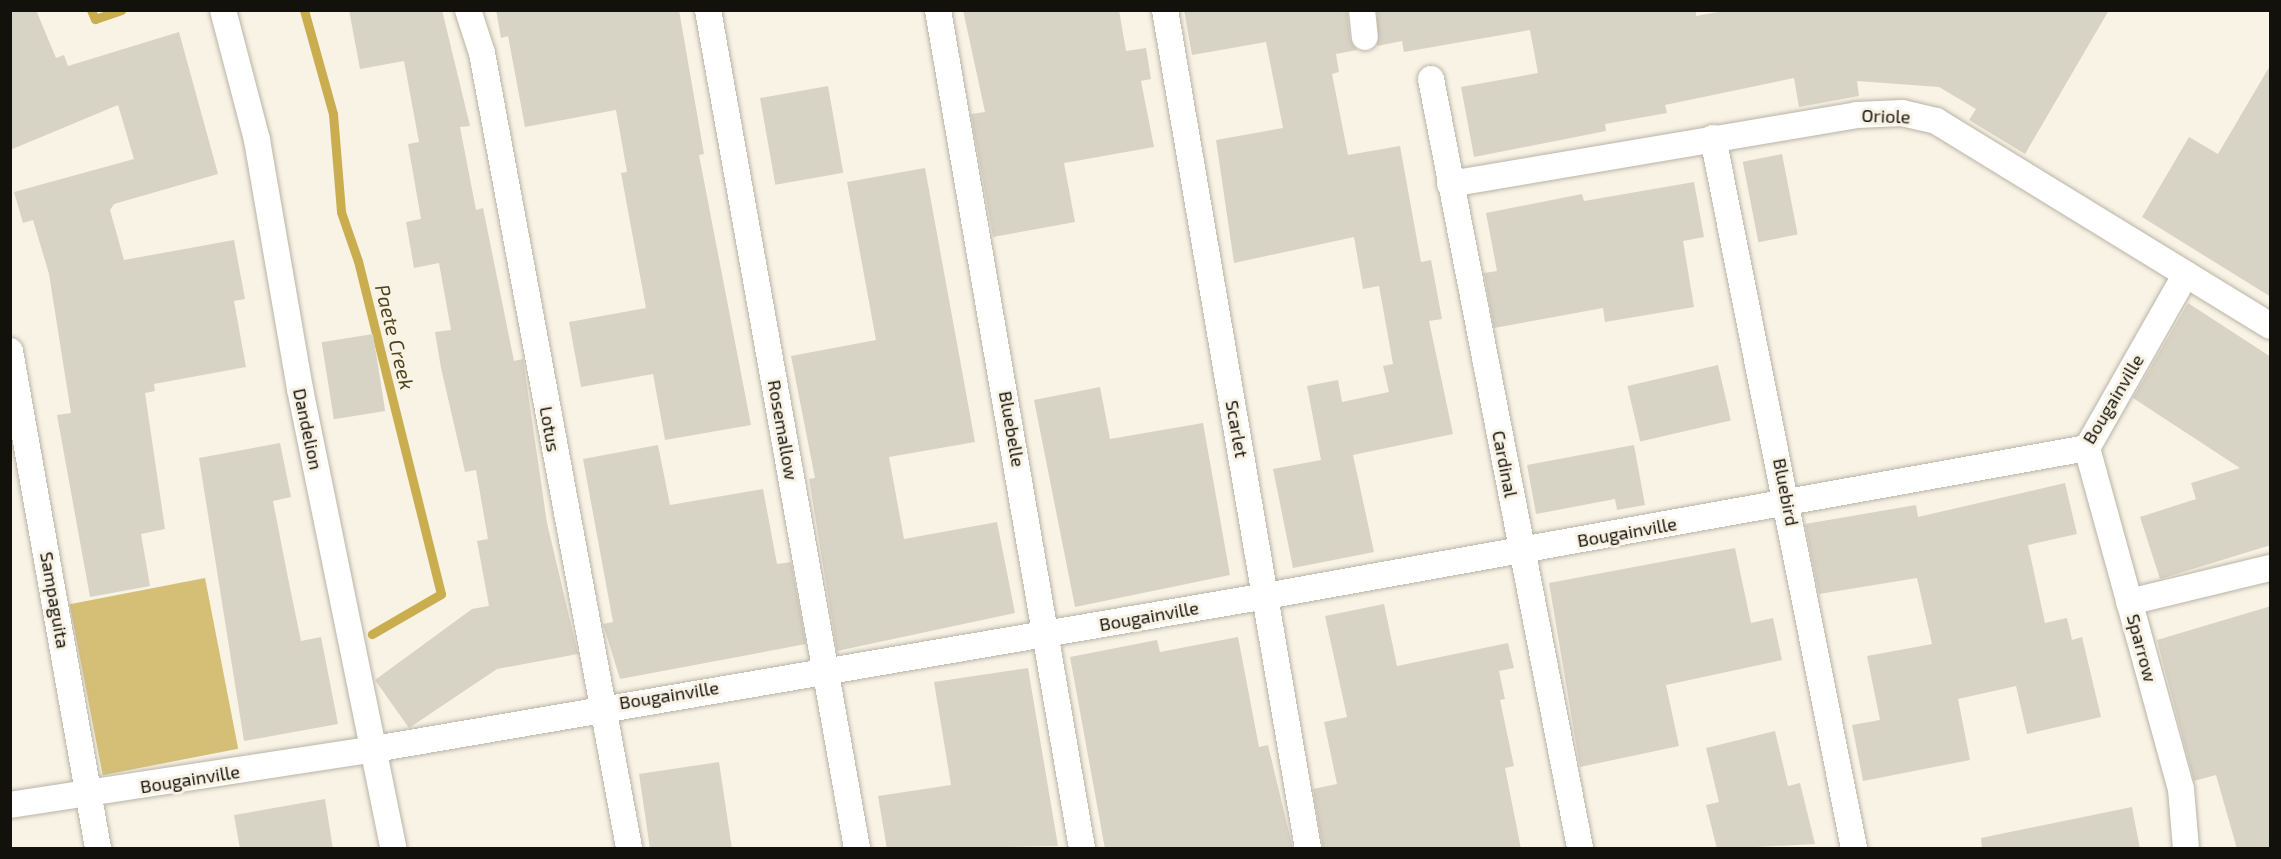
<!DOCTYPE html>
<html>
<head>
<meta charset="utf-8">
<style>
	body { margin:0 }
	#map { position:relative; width:2281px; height:859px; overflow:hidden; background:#f8f3e4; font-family:"Exo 2",sans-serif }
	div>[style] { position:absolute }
	.green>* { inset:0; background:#d5bf77; transform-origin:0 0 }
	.stream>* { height:9px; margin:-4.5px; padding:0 4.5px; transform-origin:4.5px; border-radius:4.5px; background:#c9ad4f }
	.building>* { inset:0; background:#d8d4c5; transform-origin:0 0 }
	.roads { filter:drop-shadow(0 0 2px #b9b4a7) drop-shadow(0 0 2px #b9b4a7) }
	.minor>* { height:26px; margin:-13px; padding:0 13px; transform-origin:13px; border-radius:13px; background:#fff }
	span { translate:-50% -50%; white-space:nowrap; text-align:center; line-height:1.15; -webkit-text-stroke:6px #f8f3e4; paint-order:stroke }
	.street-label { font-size:18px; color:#13110c }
	.water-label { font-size:20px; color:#4f431c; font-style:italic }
	.frame { position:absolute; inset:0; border:12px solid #13110c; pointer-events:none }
</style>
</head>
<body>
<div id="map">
	<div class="green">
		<div style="left:205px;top:578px;width:174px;height:138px;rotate:79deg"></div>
	</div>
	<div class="stream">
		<div style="left:91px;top:10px;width:10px;rotate:66deg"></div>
		<div style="left:95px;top:19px;width:28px;rotate:-19deg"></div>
		<div style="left:304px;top:10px;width:108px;rotate:74.4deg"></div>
		<div style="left:333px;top:114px;width:98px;rotate:85.3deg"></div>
		<div style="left:341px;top:212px;width:52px;rotate:70.9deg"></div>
		<div style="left:358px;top:261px;width:343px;rotate:76deg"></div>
		<div style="left:441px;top:594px;width:80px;rotate:149.9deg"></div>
	</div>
	<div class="building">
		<div style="clip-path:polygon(10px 10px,36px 10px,56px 58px,64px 55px,68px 66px,179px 32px,218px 174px,114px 204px,110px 210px,124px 260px,234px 240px,245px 299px,234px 301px,246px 367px,154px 384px,155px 391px,145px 393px,165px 529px,141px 534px,150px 586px,90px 597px,57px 415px,71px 413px,49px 274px,33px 220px,23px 223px,14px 192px,134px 159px,118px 105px,10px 150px)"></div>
		<div style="clip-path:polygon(349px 10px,442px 10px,470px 126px,460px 127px,476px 210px,483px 208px,514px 361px,523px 359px,547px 523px,578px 654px,497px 669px,409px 728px,375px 680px,472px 609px,489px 606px,477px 541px,488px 539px,476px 470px,465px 472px,441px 368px,435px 332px,451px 330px,439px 263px,414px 268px,406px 222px,421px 219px,408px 144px,419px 142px,404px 61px,360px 69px)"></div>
		<div style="clip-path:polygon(496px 10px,679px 10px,704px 154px,699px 155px,751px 425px,665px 440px,653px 374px,581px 387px,569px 322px,646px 308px,621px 173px,627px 172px,616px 110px,525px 127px,508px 36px,501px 38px)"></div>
		<div style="clip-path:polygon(963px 10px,1119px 10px,1126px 51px,1146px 48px,1151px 79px,1141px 81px,1154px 147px,1064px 163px,1075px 222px,993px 237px,971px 114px,985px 112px)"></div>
		<div style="clip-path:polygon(1184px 10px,1347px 10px,1350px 39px,1357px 50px,1336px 54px,1339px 72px,1332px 74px,1348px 155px,1400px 146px,1421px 262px,1431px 260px,1442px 319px,1429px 321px,1453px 434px,1353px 455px,1374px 552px,1293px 568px,1273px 469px,1321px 460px,1307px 386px,1338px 380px,1342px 402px,1389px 392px,1383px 366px,1393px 364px,1379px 286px,1363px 289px,1354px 237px,1234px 263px,1216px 140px,1283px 128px,1266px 42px,1192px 55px)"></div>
		<div style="clip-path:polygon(1377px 10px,1696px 10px,1696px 16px,1729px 10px,2109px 10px,2025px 154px,1969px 120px,1976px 109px,1939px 87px,1857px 81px,1859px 96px,1799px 107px,1794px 78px,1665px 105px,1667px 113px,1605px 124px,1606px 131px,1474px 157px,1461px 87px,1538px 73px,1530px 30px,1404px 52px,1402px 41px,1377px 46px)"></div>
		<div style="clip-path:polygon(2271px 64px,2271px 297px,2142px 217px,2189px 137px,2218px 154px)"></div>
		<div style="left:828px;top:86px;width:88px;height:69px;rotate:80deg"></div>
		<div style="left:1782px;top:154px;width:82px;height:40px;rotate:79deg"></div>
		<div style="clip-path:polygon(925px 168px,975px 442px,889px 457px,904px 539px,997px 522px,1015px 613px,837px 651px,809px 479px,815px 478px,791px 356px,876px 340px,847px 182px)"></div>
		<div style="clip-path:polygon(1694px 182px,1704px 237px,1683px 241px,1694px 307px,1605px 322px,1603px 308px,1494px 328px,1484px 273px,1497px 271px,1486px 213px,1582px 194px,1584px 201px)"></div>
		<div style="clip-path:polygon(2188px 303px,2271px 357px,2271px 545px,2160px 579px,2140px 517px,2196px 499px,2191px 483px,2240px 468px,2133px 398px)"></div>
		<div style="left:373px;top:334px;width:78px;height:52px;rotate:81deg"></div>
		<div style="left:1718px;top:365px;width:57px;height:93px;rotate:77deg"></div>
		<div style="clip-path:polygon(1100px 387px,1110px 439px,1203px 423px,1230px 575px,1075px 607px,1034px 400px)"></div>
		<div style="clip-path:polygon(280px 443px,291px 497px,273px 501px,288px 578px,301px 641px,321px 637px,338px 724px,244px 741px,199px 458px)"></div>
		<div style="clip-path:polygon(658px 445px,670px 505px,763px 489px,777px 564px,791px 562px,806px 644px,620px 679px,603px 624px,613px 622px,583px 459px)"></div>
		<div style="clip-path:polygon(1634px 445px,1645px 505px,1617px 510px,1615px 499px,1536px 514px,1527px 465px)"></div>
		<div style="clip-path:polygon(2065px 483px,2077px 534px,2028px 545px,2045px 623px,2067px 618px,2072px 640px,2082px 637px,2101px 717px,2027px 734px,2016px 686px,1958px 699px,1970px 760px,1863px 781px,1852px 725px,1880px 720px,1867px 656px,1932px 644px,1917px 578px,1819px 594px,1805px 524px,1916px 505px,1918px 517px)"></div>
		<div style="clip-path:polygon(1735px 548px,1751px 623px,1773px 618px,1782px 660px,1666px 685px,1679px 746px,1580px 767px,1549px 583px)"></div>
		<div style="clip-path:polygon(1384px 604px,1397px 666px,1508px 643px,1514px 668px,1499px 671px,1505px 699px,1500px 700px,1514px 766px,1505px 768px,1521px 849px,1323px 849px,1313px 789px,1337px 784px,1324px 722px,1347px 717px,1325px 616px)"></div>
		<div style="clip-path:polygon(2271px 606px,2271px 849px,2237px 849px,2216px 775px,2194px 781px,2157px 640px)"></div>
		<div style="clip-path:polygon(1238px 637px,1259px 747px,1268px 745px,1293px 849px,1105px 849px,1070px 657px,1157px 640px,1160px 652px)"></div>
		<div style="clip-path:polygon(1028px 668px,1058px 846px,887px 849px,878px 796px,951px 785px,934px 682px)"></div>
		<div style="clip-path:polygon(1775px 731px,1788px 786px,1800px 783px,1815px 844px,1717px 849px,1706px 805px,1719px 802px,1706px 748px)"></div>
		<div style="clip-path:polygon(719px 762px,732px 849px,650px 849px,639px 774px)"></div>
		<div style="clip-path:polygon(325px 799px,333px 849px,240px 849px,234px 815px)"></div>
		<div style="clip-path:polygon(2132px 807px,2140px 849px,1982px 849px,1981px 838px)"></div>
	</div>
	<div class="roads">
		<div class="minor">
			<div style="left:223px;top:10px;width:134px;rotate:75.3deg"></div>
			<div style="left:257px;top:140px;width:253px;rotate:80.2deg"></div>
			<div style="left:300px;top:389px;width:468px;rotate:78.5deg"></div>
			<div style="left:468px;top:10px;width:45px;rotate:72deg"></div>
			<div style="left:482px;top:53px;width:808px;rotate:79.52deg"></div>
			<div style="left:708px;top:10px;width:851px;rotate:79.92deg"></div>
			<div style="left:938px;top:10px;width:850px;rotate:80.25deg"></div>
			<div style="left:1165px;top:10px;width:850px;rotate:80.32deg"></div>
			<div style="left:1362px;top:10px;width:27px;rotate:84deg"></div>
			<div style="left:1431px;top:79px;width:783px;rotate:79.03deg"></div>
			<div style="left:1713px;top:138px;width:724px;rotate:78.77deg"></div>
			<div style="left:1450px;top:184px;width:412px;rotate:-9.6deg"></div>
			<div style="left:1856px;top:115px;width:46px;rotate:-2.5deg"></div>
			<div style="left:1902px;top:113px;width:35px;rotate:13deg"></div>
			<div style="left:1936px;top:121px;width:392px;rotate:31.5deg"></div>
			<div style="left:10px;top:351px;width:505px;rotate:79.96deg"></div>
			<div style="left:2087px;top:448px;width:354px;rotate:74.6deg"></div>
			<div style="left:2181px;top:789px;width:59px;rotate:85.2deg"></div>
			<div style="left:2129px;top:602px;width:145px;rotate:-13.6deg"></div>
			<div style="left:10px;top:805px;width:369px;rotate:-8.7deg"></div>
			<div style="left:375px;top:749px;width:904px;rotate:-9.74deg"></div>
			<div style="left:1266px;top:596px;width:834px;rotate:-10.22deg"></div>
			<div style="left:2087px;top:448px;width:200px;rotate:-60.4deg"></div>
		</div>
	</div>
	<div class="street-label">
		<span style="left:1886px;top:116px;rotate:2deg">Oriole</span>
		<span style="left:2113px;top:399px;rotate:-59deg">Bougainville</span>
		<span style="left:308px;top:429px;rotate:78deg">Dandelion</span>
		<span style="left:550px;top:429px;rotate:80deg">Lotus</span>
		<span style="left:1012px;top:429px;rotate:80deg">Bluebelle</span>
		<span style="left:1237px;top:429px;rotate:80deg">Scarlet</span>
		<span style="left:783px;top:430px;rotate:80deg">Rosemallow</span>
		<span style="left:1505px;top:464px;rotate:79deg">Cardinal</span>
		<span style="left:1786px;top:492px;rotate:79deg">Bluebird</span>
		<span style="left:1627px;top:532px;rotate:-10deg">Bougainville</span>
		<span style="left:55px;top:600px;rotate:80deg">Sampaguita</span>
		<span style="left:1149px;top:616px;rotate:-10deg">Bougainville</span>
		<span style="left:2142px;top:648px;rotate:75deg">Sparrow</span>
		<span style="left:669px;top:695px;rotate:-9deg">Bougainville</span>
		<span style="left:190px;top:779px;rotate:-9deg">Bougainville</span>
	</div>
	<div class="water-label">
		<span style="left:395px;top:337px;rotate:76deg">Paete Creek</span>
	</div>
	<div class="frame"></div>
</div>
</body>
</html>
